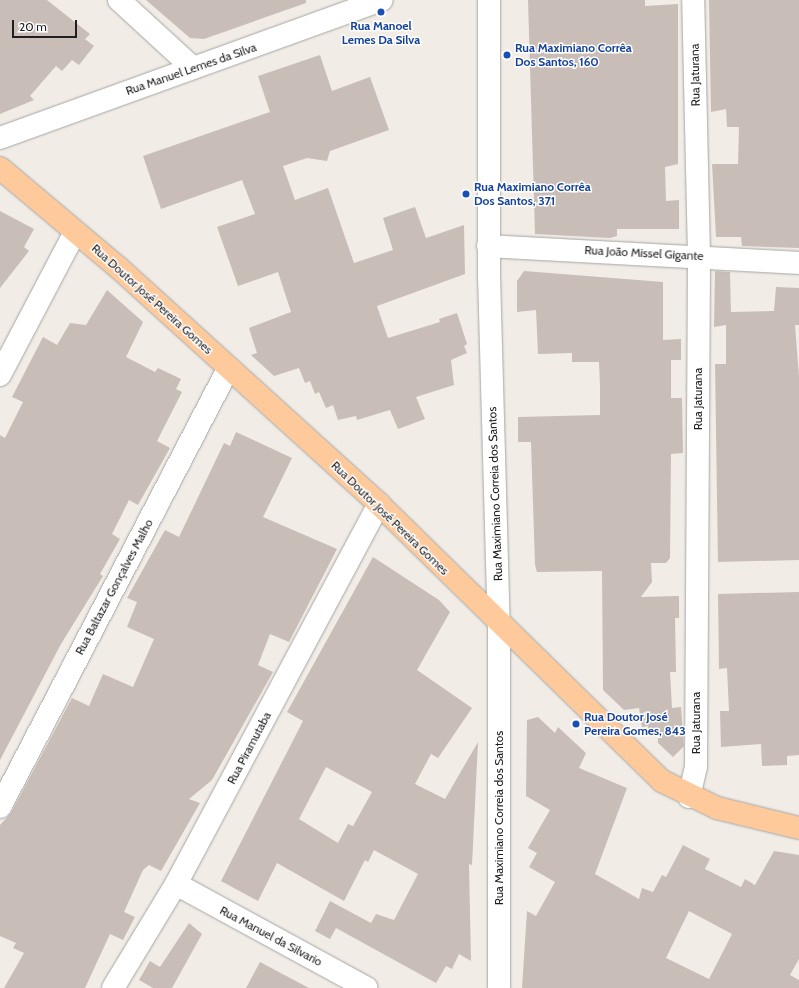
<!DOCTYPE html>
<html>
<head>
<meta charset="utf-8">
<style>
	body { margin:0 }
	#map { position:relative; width:799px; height:988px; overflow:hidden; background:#f1ece5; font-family:Cabin,sans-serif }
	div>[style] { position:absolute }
	.building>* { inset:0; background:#c9bdb7 }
	.roads { filter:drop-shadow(0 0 1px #a6a6a6) drop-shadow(0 0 1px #a6a6a6) }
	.minor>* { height:22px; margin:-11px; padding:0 11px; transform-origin:11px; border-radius:11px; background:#fff }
	.major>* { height:22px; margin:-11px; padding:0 11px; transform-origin:11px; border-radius:11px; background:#ffca9b }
	.dots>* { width:11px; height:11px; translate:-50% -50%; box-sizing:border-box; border:2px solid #fff; border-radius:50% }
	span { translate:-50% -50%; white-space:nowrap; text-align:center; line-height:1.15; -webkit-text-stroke:3px #fff; paint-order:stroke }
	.transit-label { font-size:12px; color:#164399; font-weight:700 }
	.left { translate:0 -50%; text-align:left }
	.street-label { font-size:12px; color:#1f1f1f }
	.scale { position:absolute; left:12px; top:20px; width:65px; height:18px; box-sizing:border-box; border:2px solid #1f1f1f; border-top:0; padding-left:5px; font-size:12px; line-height:14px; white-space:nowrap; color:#1f1f1f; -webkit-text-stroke:3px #fff; paint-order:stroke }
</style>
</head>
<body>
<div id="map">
	<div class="building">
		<div style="clip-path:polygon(0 0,47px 0,90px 34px,85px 39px,94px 46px,79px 65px,72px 60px,62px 71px,56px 66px,30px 96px,34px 100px,0 114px)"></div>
		<div style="clip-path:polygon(146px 0,306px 0,306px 3px,204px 39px,190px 38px)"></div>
		<div style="clip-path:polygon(528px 0,645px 0,645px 6px,678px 4px,678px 164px,665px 167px,666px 201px,679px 200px,679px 229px,617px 229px,617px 236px,610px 238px,535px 234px)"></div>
		<div style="clip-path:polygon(709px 0,799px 0,799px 248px,742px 246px,741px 237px,716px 237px,712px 164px,738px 164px,739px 127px,727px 127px,726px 109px,711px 112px)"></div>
		<div style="clip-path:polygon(320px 55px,332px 91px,370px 77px,389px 130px,330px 151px,327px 161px,307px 158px,283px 166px,295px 200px,328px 188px,354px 263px,393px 250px,383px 218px,415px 207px,426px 238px,464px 225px,465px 274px,377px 306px,388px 338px,440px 322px,439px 319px,457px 313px,467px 344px,464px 346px,467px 353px,451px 360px,454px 385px,416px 397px,425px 419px,398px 429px,390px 410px,357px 420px,356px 416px,338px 420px,333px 405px,326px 408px,319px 392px,315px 394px,310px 381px,305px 383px,299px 368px,274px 376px,251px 355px,257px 353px,249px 328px,291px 312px,278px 272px,238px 286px,217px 227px,255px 214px,242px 180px,161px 209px,143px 156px,270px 112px,258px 76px)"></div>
		<div style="clip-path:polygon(0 211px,34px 229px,24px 247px,29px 251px,0 288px)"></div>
		<div style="clip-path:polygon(524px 271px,663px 282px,663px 340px,681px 339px,681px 360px,671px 360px,671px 398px,682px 398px,683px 453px,671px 454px,670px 558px,666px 563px,651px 563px,652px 582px,641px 597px,679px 596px,679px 618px,675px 618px,676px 672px,670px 672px,672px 708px,681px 707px,684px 746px,673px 757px,658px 743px,658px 734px,649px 734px,648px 726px,642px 727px,639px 708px,624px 710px,603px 690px,602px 571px,537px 572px,535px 565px,531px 442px,518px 442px,518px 417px,600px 415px,600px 386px,599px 362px,572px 362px,572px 353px,538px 354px,536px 310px,517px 312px,517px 281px)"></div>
		<div style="clip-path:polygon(715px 271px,730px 272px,731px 312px,774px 311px,776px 287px,799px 288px,799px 325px,795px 325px,799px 377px,799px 560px,718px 562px,715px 364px,726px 364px,726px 325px,714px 327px)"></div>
		<div style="clip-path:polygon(107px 290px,143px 322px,126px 357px,155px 372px,158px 368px,181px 379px,176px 389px,182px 392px,157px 441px,170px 448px,138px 505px,129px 500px,112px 534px,120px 539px,100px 574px,103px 576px,61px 644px,0 760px,0 435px,5px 438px,23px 402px,12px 397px,43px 337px,57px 345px,70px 323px,86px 325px)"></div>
		<div style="clip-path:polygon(236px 432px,292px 458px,263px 517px,337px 549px,289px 642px,270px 634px,258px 665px,273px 672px,212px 780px,189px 799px,200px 803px,161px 871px,149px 865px,143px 870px,124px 912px,135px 917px,123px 940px,110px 934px,85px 988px,4px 988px,24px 953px,13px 948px,16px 943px,0 936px,0 825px,11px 813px,72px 698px,89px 706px,103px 674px,133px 687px,154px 639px,127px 627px,137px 602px,127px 598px,165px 530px,179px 537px,224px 443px,230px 446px)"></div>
		<div style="clip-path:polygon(evenodd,373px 557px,439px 600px,450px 612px,417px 670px,472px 708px,438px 758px,431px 754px,415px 784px,445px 799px,478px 742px,472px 865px,469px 864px,471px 961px,459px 954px,452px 969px,446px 966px,436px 983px,336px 928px,330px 939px,315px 931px,330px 901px,371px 923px,376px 914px,394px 920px,418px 874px,374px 850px,368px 862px,365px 860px,344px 901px,277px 863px,258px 901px,221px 881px,303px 721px,287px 712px,373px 557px,326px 767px,372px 792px,353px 826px,348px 824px,338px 843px,299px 819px,326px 767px)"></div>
		<div style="clip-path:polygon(799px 592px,799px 755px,787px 756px,787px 765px,762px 766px,761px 744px,721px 747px,720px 711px,729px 711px,727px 668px,719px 669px,718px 594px)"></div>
		<div style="clip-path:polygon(evenodd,538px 717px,555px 733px,558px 727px,586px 753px,579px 768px,627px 788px,595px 874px,639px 899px,642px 888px,653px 892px,662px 875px,666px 877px,683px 845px,710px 859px,705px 869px,741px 887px,745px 879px,755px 885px,774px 851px,799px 855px,799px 959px,790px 975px,799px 980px,799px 988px,522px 988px,527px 911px,536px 916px,555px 882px,529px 867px,537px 853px,528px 848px,550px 810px,526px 796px,527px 720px,538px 717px,689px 911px,732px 934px,709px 979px,666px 958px,689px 911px)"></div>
		<div style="clip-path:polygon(189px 923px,202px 934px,172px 988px,153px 988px,139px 980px,150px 961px,160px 967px)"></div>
		<div style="clip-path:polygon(260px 962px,275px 970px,309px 988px,246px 988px)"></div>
	</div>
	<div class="roads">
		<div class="minor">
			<div style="left:119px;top:0;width:100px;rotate:42.6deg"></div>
			<div style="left:489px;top:0;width:276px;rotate:90deg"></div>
			<div style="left:489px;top:276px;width:349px;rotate:88.4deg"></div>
			<div style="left:499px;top:625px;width:363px;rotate:90deg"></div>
			<div style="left:0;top:138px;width:406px;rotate:-19.9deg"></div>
			<div style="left:488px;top:246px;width:311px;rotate:3.1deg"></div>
			<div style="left:0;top:375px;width:161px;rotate:-62.3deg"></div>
			<div style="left:689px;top:797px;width:32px;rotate:-77deg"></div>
			<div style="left:696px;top:766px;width:510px;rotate:-89.66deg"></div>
			<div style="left:699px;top:256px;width:256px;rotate:-91.3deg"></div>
			<div style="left:0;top:807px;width:495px;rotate:-62.5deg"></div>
			<div style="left:176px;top:884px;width:217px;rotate:28.6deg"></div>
			<div style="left:113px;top:988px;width:122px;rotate:-58.8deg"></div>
			<div style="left:176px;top:884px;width:431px;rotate:-61.9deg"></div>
		</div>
		<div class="major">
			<div style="left:0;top:168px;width:157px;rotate:40.1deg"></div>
			<div style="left:120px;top:269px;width:350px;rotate:42.2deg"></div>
			<div style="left:379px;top:504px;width:396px;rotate:44.4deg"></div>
			<div style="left:662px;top:781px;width:61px;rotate:26.1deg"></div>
			<div style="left:717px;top:808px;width:84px;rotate:13.7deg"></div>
		</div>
	</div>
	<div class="dots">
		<div style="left:381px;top:12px;background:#1a4fb4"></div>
		<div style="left:507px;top:55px;background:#1a4fb4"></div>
		<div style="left:466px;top:194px;background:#1a4fb4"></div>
		<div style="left:576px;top:724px;background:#1a4fb4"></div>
	</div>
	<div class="transit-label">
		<span style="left:381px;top:33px">Rua Manoel<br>Lemes Da Silva</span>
		<span class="left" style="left:515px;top:55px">Rua Maximiano Corrêa<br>Dos Santos, 160</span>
		<span class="left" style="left:474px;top:194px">Rua Maximiano Corrêa<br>Dos Santos, 371</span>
		<span class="left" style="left:584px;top:724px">Rua Doutor José<br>Pereira Gomes, 843</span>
	</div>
	<div class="street-label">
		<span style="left:191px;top:69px;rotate:-19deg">Rua Manuel Lemes da Silva</span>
		<span style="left:695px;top:75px;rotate:-91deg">Rua Jaturana</span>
		<span style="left:644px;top:253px;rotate:3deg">Rua João Missel Gigante</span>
		<span style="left:152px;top:299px;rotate:42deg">Rua Doutor José Pereira Gomes</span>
		<span style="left:698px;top:399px;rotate:-90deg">Rua Jaturana</span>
		<span style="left:495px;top:494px;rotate:-92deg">Rua Maximiano Correia dos Santos</span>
		<span style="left:390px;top:518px;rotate:44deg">Rua Doutor José Pereira Gomes</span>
		<span style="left:114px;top:587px;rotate:-62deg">Rua Baltazar Gonçalves Malho</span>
		<span style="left:696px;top:723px;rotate:-90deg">Rua Jaturana</span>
		<span style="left:249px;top:748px;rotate:-62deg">Rua Piramutaba</span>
		<span style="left:499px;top:818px;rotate:-90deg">Rua Maximiano Correia dos Santos</span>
		<span style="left:271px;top:936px;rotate:28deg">Rua Manuel da Silvario</span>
	</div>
	<div class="scale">20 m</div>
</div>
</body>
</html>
